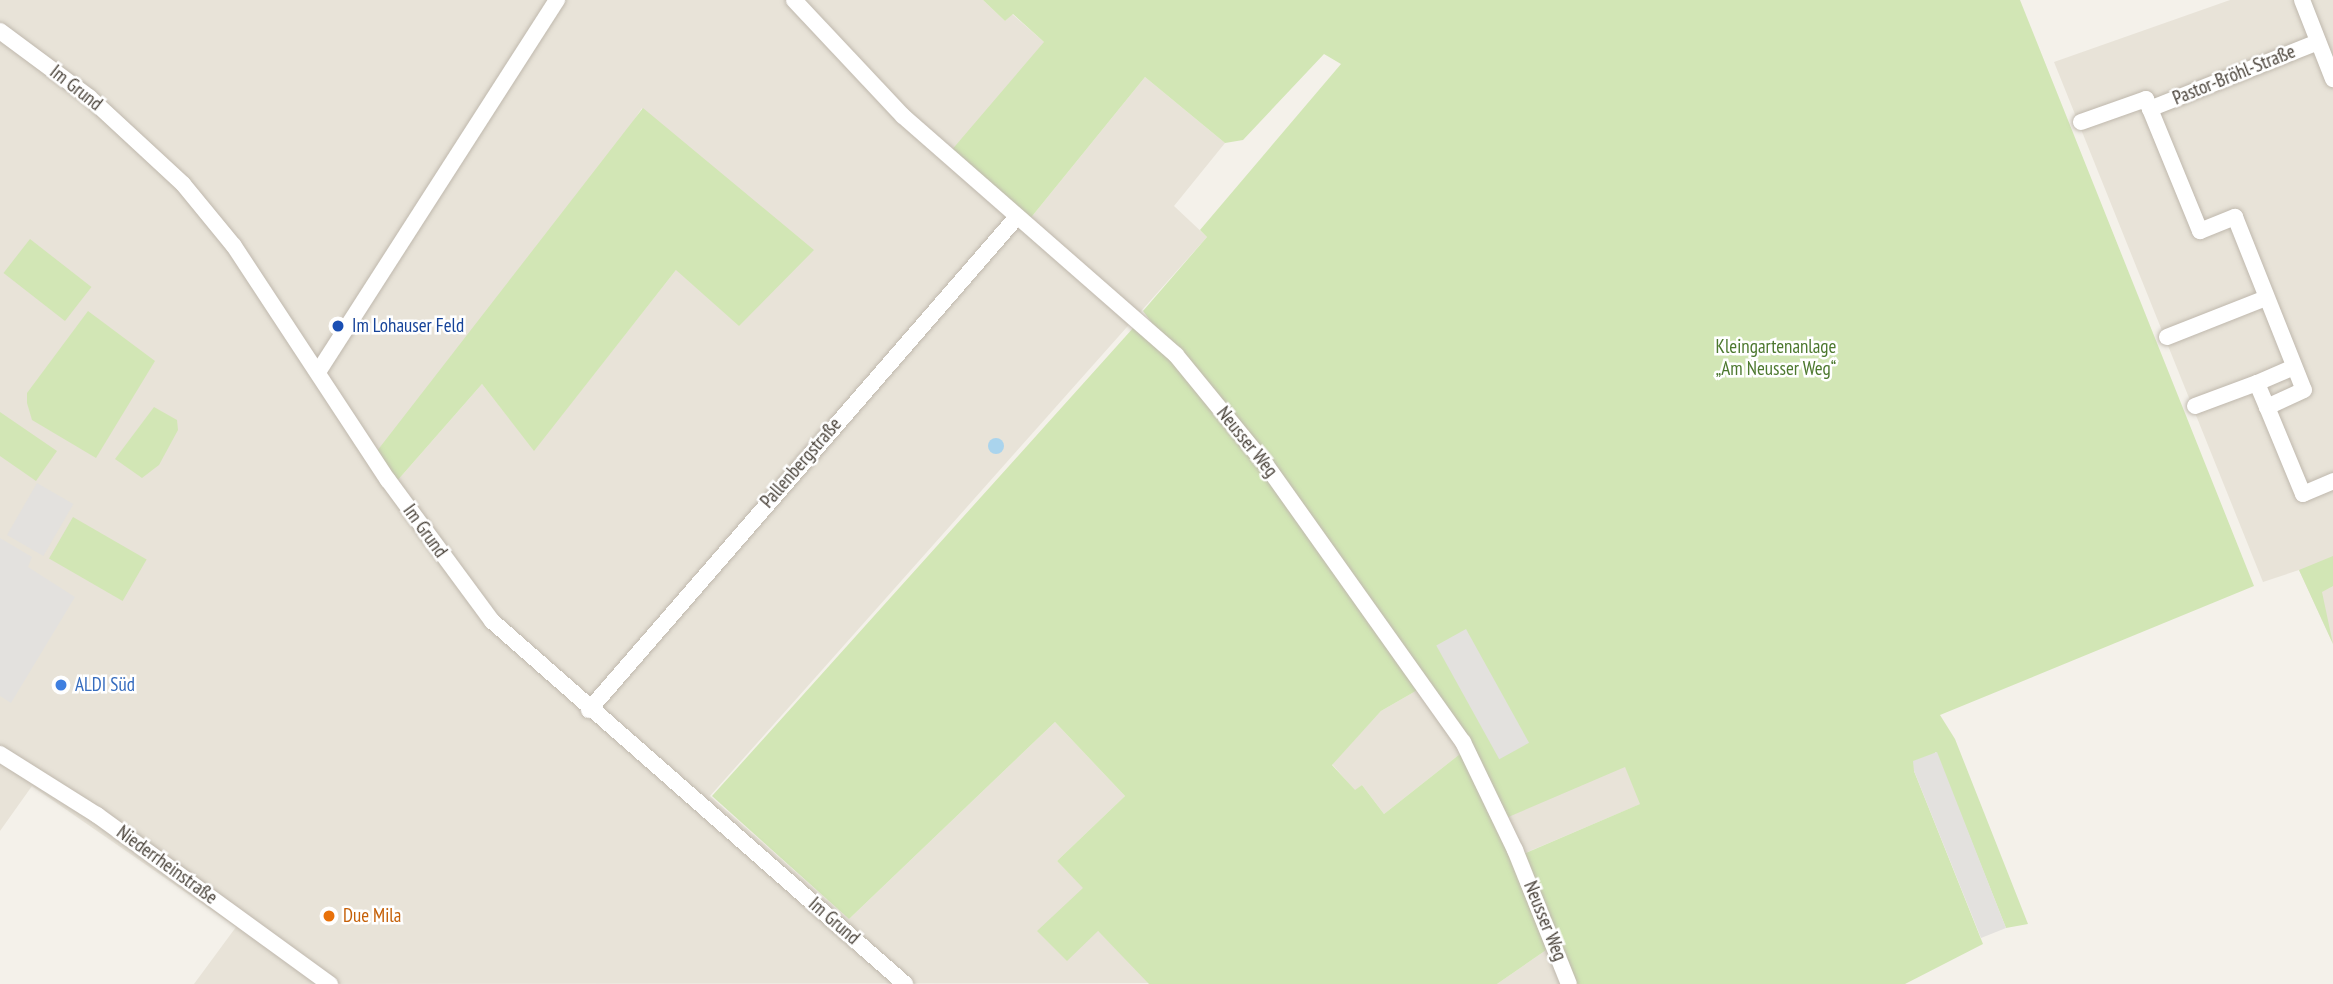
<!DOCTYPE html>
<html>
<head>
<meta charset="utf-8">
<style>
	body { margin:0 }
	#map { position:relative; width:2333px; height:984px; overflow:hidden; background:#f4f1ea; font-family:"PT Sans Narrow",sans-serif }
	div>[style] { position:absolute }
	.residential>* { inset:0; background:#e8e3d8; transform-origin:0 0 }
	.green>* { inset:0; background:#d2e6b5; transform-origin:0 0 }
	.parking>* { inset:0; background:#e3e1de; transform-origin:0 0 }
	.water>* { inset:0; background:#aad4ed }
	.round { border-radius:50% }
	.roads { filter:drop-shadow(0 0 2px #bfb8ad) drop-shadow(0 0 2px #bfb8ad) }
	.minor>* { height:16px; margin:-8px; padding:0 8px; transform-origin:8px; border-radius:8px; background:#fff }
	.dots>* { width:19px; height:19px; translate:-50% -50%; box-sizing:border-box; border:4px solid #fff; border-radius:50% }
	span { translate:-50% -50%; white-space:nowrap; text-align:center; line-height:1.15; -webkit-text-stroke:5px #fff; paint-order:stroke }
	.street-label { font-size:19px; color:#484138 }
	.transit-label { font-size:19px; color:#164399 }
	.left { translate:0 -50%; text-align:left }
	.park-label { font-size:19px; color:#4c782e }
	.shop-label { font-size:19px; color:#366cbe }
	.food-label { font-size:19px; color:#c56008 }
</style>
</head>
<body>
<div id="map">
	<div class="residential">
		<div style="clip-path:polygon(evenodd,0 0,983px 0,1005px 21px,1012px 14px,1044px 42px,1029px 220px,1145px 77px,1225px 143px,1174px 206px,1207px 237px,710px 796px,849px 919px,1055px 722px,1125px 796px,1057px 861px,1083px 887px,1098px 931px,1150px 983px,194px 984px,236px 927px,32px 786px,0 831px,0 0,642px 108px,676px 270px,534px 450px,482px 384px,397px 481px,642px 108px)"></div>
		<div style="clip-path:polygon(2230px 0,2333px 0,2333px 644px,2299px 570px,2263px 582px,2054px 62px)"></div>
		<div style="clip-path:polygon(1421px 688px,1465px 750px,1384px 814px,1362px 785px,1355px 791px,1332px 764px,1381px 711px)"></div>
		<div style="left:1625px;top:766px;width:41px;height:130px;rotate:67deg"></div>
		<div style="clip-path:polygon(1552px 946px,1565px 984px,1497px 984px)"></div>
	</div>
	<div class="green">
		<div style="clip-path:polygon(983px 0,2020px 0,2254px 586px,1940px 715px,1955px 739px,2028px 924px,2006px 928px,1936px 752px,1914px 771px,1983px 944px,1905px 984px,1573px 984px,1521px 855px,1640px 804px,1625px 767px,1506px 818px,1463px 737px,1143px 311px,1207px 237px,1200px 230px,1341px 64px,1324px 54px,1243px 140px,1225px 143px,1145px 77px,1029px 220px,950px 152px,1044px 42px,1013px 14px,1005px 21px)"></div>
		<div style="clip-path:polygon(643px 108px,814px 250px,739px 326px,676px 270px,534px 451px,482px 384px,397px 481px,377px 451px)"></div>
		<div style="left:30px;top:239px;width:78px;height:43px;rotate:38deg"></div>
		<div style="clip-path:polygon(88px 311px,155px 361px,96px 458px,32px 420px,27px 403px,27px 393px)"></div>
		<div style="clip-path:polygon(1134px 327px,1167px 355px,1263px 466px,1421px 688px,1381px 711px,1332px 765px,1355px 790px,1362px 785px,1384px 814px,1465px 750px,1552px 946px,1497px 984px,1149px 984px,1098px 931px,1067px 961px,1037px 931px,1083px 888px,1057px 861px,1125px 796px,1055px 722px,849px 919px,712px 796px)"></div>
		<div style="clip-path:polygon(154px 407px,177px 420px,178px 430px,159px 465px,142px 478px,115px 459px)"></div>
		<div style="clip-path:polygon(0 412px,57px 451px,36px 481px,0 456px)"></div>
		<div style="left:73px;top:517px;width:85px;height:48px;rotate:30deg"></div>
		<div style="clip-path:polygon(2333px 556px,2333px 586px,2322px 592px,2333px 644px,2299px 570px)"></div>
	</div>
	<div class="parking">
		<div style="left:37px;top:483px;width:42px;height:60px;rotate:30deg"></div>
		<div style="clip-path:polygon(0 538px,32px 557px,28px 567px,75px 597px,11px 703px,0 696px)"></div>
		<div style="left:1466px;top:629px;width:130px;height:34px;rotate:61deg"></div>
		<div style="clip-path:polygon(1937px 752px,2006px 928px,1981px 938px,1914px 771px,1913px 761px)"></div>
	</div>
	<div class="water">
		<div class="round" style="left:988px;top:438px;width:16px;height:16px"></div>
	</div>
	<div class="roads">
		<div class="minor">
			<div style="left:794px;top:0;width:159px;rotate:46.8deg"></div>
			<div style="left:903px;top:116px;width:363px;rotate:41.2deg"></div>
			<div style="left:1176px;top:355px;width:142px;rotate:50.7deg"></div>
			<div style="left:1266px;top:465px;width:340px;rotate:54.6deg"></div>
			<div style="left:1463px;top:742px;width:120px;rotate:64.3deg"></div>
			<div style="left:1515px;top:850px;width:144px;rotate:68.1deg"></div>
			<div style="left:2302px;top:0;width:85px;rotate:68.6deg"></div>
			<div style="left:0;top:31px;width:111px;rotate:36.6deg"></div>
			<div style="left:89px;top:97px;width:128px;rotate:42.8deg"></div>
			<div style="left:183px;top:184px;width:80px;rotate:50.6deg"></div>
			<div style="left:234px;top:246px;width:280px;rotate:56.7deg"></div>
			<div style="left:388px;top:480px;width:175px;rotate:53.6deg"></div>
			<div style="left:492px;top:621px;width:550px;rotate:41.31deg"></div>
			<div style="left:2318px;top:42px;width:181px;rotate:158.3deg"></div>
			<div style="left:2150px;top:109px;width:132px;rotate:67.7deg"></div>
			<div style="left:2200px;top:231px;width:38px;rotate:-22deg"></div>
			<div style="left:2235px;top:217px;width:186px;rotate:68.3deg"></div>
			<div style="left:2304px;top:390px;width:41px;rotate:155.3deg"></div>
			<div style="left:2267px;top:407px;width:94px;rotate:67.5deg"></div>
			<div style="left:2303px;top:494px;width:33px;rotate:-23deg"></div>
			<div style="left:2081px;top:122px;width:69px;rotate:-19.5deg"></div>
			<div style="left:2146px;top:99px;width:11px;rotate:68deg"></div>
			<div style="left:2167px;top:337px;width:106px;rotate:-21.5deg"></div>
			<div style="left:320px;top:369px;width:439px;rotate:-57.3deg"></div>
			<div style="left:2195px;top:406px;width:66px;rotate:-20.4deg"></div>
			<div style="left:2267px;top:407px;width:26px;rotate:-113deg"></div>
			<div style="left:2257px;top:383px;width:40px;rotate:-23.4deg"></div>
			<div style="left:589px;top:710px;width:651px;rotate:-49.05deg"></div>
			<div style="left:0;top:754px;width:115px;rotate:32.2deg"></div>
			<div style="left:97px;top:815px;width:288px;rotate:36deg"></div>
		</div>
	</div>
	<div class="dots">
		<div style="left:338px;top:326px;background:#1a4fb4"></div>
		<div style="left:61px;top:685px;background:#3f7fe0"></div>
		<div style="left:329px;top:916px;background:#e8710a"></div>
	</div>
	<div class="street-label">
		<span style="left:2234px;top:75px;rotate:-22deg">Pastor-Bröhl-Straße</span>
		<span style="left:76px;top:88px;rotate:38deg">Im Grund</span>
		<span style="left:1247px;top:442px;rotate:51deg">Neusser Weg</span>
		<span style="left:801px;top:463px;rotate:-49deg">Pallenbergstraße</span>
		<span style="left:425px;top:531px;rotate:54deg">Im Grund</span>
		<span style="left:167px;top:865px;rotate:36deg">Niederrheinstraße</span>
		<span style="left:834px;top:921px;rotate:41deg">Im Grund</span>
		<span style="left:1545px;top:921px;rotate:68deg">Neusser Weg</span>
	</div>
	<div class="transit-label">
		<span class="left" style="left:352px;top:326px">Im Lohauser Feld</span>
	</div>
	<div class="park-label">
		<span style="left:1776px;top:358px">Kleingartenanlage<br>„Am Neusser Weg“</span>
	</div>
	<div class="shop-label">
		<span class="left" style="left:75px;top:685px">ALDI Süd</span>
	</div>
	<div class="food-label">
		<span class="left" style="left:343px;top:916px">Due Mila</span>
	</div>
</div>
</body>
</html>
